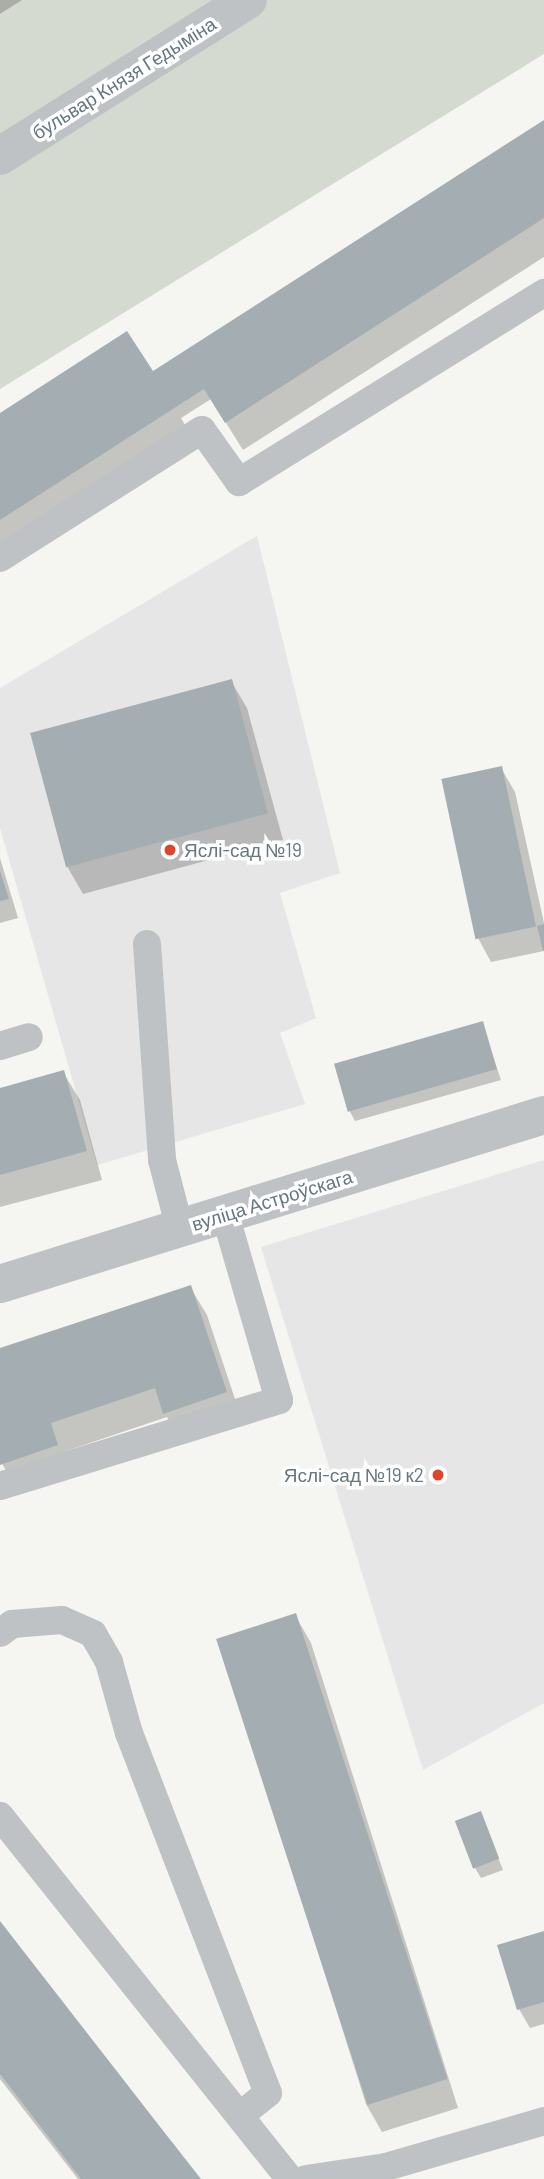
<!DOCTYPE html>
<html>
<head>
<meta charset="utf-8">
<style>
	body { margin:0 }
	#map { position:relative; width:544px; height:2179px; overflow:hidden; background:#f5f5f1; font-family:Barlow,sans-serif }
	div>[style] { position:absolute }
	.built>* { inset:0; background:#e5e6e5 }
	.green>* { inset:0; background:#d5dad1 }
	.shadow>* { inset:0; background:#0003 }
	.building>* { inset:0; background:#a4aeb2; transform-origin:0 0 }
	.service>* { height:28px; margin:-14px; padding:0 14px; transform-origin:14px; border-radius:14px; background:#bec2c5 }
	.pedestrian>* { height:38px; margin:-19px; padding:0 19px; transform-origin:19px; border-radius:19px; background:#bec2c5 }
	.tertiary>* { height:38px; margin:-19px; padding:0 19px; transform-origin:19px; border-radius:19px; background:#bec2c5 }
	.dots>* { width:19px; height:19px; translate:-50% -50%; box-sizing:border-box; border:4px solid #fff; border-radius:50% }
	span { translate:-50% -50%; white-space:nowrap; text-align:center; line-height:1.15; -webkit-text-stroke:7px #fff; paint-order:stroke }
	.street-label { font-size:19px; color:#657781 }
	.poi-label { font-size:19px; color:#657781 }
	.left { translate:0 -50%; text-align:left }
	.right { translate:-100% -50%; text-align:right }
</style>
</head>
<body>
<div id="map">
	<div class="built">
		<div style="clip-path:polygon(257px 536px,340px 873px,280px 893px,316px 1018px,280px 1033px,305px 1104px,97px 1165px,0 828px,0 688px)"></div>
		<div style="clip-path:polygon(544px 1160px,544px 1703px,423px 1770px,261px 1247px)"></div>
	</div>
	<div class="green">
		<div style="clip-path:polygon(0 0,544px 0,544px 54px,0 389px)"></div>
	</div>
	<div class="shadow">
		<div style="clip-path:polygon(0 0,22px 0,0 14px)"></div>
		<div style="clip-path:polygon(544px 122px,544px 257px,243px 450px,211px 399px,181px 418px,191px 436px,0 559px,0 415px,152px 373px)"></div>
		<div style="clip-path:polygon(231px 681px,247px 708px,283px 840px,83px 894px,68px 868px,32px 736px)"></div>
		<div style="clip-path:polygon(501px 768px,515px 792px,544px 923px,544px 951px,491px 962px,478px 938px)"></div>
		<div style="clip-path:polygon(0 858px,18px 918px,0 923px)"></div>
		<div style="clip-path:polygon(482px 1023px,501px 1080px,355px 1121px,349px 1110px)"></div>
		<div style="clip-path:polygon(63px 1072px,80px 1100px,102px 1180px,0 1207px,0 1089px)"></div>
		<div style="clip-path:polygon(190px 1287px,207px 1315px,242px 1420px,181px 1441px,167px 1417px,66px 1451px,18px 1492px,0 1460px,0 1350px)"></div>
		<div style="clip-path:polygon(295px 1615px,311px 1643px,458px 2108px,382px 2132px,366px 2104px,219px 1639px)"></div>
		<div style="clip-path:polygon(480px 1813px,503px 1870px,481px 1878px,475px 1868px)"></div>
		<div style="clip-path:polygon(0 1923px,199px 2179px,78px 2179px,0 2079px)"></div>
		<div style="clip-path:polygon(544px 1932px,544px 2024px,530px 2028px,519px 2009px)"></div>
	</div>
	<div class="building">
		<div style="clip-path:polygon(544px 120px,544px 218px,225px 423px,204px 389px,0 520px,0 413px,127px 331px,153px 371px)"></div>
		<div style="left:232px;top:679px;width:139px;height:209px;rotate:75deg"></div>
		<div style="left:502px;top:766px;width:164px;height:62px;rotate:78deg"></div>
		<div style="clip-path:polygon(0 871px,9px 899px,0 901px)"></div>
		<div style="clip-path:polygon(544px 924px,544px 950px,543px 951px,537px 926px)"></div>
		<div style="left:483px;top:1021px;width:50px;height:155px;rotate:74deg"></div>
		<div style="clip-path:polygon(64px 1070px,87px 1151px,0 1175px,0 1088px)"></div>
		<div style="clip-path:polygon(191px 1285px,227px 1392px,163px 1414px,155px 1388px,51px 1423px,58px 1445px,0 1465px,0 1348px)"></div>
		<div style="left:296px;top:1613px;width:490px;height:84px;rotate:72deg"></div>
		<div style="left:481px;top:1811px;width:51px;height:28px;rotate:69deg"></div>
		<div style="clip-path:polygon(0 1921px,161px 2128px,201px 2179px,81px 2179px,0 2074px)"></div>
		<div style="clip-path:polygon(544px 1931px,544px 2002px,517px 2010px,497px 1945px)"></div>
	</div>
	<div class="service">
		<div style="left:0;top:558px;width:239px;rotate:-32.4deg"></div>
		<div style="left:202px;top:430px;width:64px;rotate:54.6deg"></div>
		<div style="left:239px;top:482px;width:359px;rotate:-31.8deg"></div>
		<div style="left:147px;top:944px;width:217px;rotate:86deg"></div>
		<div style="left:162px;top:1160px;width:71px;rotate:75.4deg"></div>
		<div style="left:0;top:1046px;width:30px;rotate:-17deg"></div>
		<div style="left:0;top:1486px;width:292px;rotate:-17.1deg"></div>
		<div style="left:279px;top:1400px;width:194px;rotate:-106.2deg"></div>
		<div style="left:0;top:1633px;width:15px;rotate:-37deg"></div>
		<div style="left:12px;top:1624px;width:50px;rotate:-4.6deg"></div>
		<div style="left:62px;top:1620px;width:34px;rotate:24deg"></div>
		<div style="left:93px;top:1634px;width:32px;rotate:60deg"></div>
		<div style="left:109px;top:1662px;width:74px;rotate:74.3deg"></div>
		<div style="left:129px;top:1733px;width:386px;rotate:68.9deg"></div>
		<div style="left:268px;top:2093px;width:36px;rotate:141deg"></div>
		<div style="left:0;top:1816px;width:465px;rotate:51.4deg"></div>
		<div style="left:306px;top:2179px;width:81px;rotate:-8.5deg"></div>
		<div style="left:386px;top:2167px;width:165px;rotate:-16.2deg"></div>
	</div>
	<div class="pedestrian">
		<div style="left:0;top:156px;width:293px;rotate:-32.2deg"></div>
	</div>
	<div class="tertiary">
		<div style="left:0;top:1284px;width:570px;rotate:-17.26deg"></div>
	</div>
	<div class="dots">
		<div style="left:170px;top:850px;background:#dc472b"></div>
		<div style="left:438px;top:1475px;background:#dc472b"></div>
	</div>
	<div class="street-label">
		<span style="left:124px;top:78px;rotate:-32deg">бульвар Князя Гедыміна</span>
		<span style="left:272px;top:1200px;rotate:-17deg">вуліца Астроўскага</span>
	</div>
	<div class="poi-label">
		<span class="left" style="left:184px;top:850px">Яслі-сад №19</span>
		<span class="right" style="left:424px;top:1475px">Яслі-сад №19 к2</span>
	</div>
</div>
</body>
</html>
